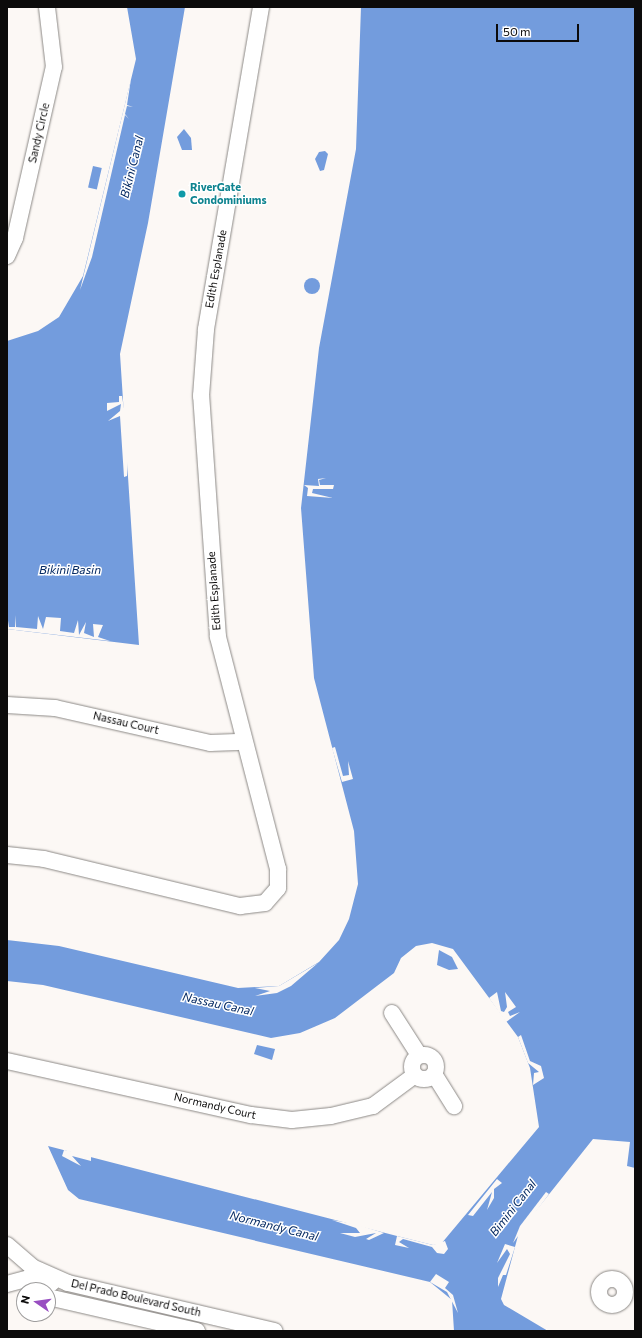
<!DOCTYPE html>
<html>
<head>
<meta charset="utf-8">
<style>
	body { margin:0 }
	#map { position:relative; width:642px; height:1338px; overflow:hidden; background:#fcf8f5; font-family:Commissioner,sans-serif }
	div>[style] { position:absolute }
	.water>* { inset:0; background:#739cdd; transform-origin:0 0 }
	.round { border-radius:50% }
	.pier>* { inset:0; background:#fcf8f5 }
	.roads { filter:drop-shadow(0 0 1px #8c8986) drop-shadow(0 0 1px #8c8986) }
	.minor>* { height:16px; margin:-8px; padding:0 8px; transform-origin:8px; border-radius:8px; background:#fff }
	.minor>.ring { margin:-8px; padding:0; box-sizing:content-box; background:none; border:16px solid #fff; border-radius:50% }
	.dots>* { width:11px; height:11px; translate:-50% -50%; box-sizing:border-box; border:2px solid #fff; border-radius:50% }
	span { translate:-50% -50%; white-space:nowrap; text-align:center; line-height:1.15; -webkit-text-stroke:3px #fff; paint-order:stroke }
	.street-label { font-size:11px; color:#0c0b0b }
	.culture-label { font-size:11px; color:#0d838f; font-weight:700 }
	.left { translate:0 -50%; text-align:left }
	.water-label { font-size:12px; color:#042962; font-style:italic }
	.frame { position:absolute; inset:0; border:8px solid #0c0b0b; pointer-events:none }
	.north { position:absolute; left:16px; top:1282px; width:40px; height:40px; box-sizing:border-box; background:#fff; border:1px solid #9e9d9d; border-radius:50%; rotate:283deg; font-size:11px; font-weight:700; line-height:16px; text-align:center; color:#0c0b0b }
	.north::after { content:''; display:block; margin:auto; width:14px; height:18px; background:#984ec1; clip-path:polygon(50% 0,100% 100%,50% 72%,0 100%) }
	.scale { position:absolute; left:496px; top:24px; width:83px; height:18px; box-sizing:border-box; border:2px solid #0c0b0b; border-top:0; padding-left:5px; font-size:12px; line-height:14px; white-space:nowrap; color:#0c0b0b; -webkit-text-stroke:3px #fff; paint-order:stroke }
</style>
</head>
<body>
<div id="map">
	<div class="water">
		<div style="clip-path:polygon(127px 7px,185px 7px,148px 223px,120px 354px,139px 645px,7px 629px,7px 341px,38px 331px,59px 317px,83px 276px,136px 59px)"></div>
		<div style="clip-path:polygon(361px 7px,635px 7px,635px 1168px,627px 1166px,630px 1142px,593px 1139px,519px 1232px,501px 1299px,504px 1305px,548px 1331px,454px 1331px,452px 1300px,430px 1282px,79px 1199px,68px 1190px,48px 1146px,397px 1236px,433px 1245px,441px 1244px,539px 1127px,530px 1068px,518px 1037px,453px 949px,432px 943px,416px 946px,401px 958px,394px 973px,335px 1018px,300px 1033px,271px 1038px,43px 985px,7px 981px,7px 940px,59px 946px,238px 988px,279px 986px,319px 962px,339px 940px,349px 919px,358px 884px,354px 831px,314px 678px,301px 508px,319px 348px,356px 149px)"></div>
		<div style="clip-path:polygon(184px 129px,191px 138px,192px 150px,182px 150px,177px 137px)"></div>
		<div style="clip-path:polygon(325px 151px,328px 154px,324px 170px,320px 171px,315px 159px,319px 152px)"></div>
		<div style="left:93px;top:166px;width:9px;height:22px;rotate:13deg"></div>
		<div class="round" style="left:304px;top:278px;width:16px;height:16px"></div>
		<div style="clip-path:polygon(439px 950px,452px 957px,458px 969px,449px 970px,437px 965px)"></div>
		<div style="clip-path:polygon(257px 1045px,275px 1049px,272px 1060px,254px 1054px)"></div>
	</div>
	<div class="pier">
		<div style="clip-path:polygon(131px 79px,127px 105px,133px 107px,127px 106px,125px 114px,129px 119px,125px 115px,92px 257px,80px 290px)"></div>
		<div style="clip-path:polygon(119px 396px,122px 396px,125px 415px,128px 459px,127px 476px,124px 477px,120px 416px,108px 421px,120px 411px,121px 404px,107px 411px,107px 403px,119px 402px)"></div>
		<div style="clip-path:polygon(326px 478px,319px 480px,320px 485px,334px 485px,333px 489px,313px 489px,312px 493px,333px 498px,307px 496px,308px 488px,304px 485px,319px 486px,318px 479px)"></div>
		<div style="clip-path:polygon(7px 614px,9px 627px,15px 627px,15px 615px,16px 627px,37px 629px,38px 616px,43px 629px,46px 617px,61px 618px,60px 631px,74px 633px,78px 620px,79px 635px,86px 622px,84px 633px,94px 637px,93px 624px,103px 625px,98px 637px,110px 641px,7px 629px)"></div>
		<div style="clip-path:polygon(335px 747px,343px 776px,349px 775px,348px 761px,353px 779px,342px 782px,332px 748px)"></div>
		<div style="clip-path:polygon(318px 963px,291px 986px,277px 993px,255px 996px,270px 991px,255px 988px,279px 986px)"></div>
		<div style="clip-path:polygon(497px 992px,501px 1011px,504px 1012px,507px 1007px,505px 992px,516px 1007px,508px 1012px,510px 1016px,520px 1012px,506px 1022px,489px 998px)"></div>
		<div style="clip-path:polygon(521px 1035px,530px 1061px,541px 1066px,544px 1078px,533px 1085px,534px 1073px,539px 1072px,528px 1063px,518px 1037px)"></div>
		<div style="clip-path:polygon(64px 1150px,91px 1155px,91px 1161px,72px 1156px,81px 1166px,62px 1156px)"></div>
		<div style="clip-path:polygon(497px 1179px,502px 1183px,494px 1189px,494px 1198px,487px 1210px,492px 1192px,473px 1216px,468px 1215px)"></div>
		<div style="clip-path:polygon(546px 1192px,549px 1194px,513px 1243px,520px 1226px)"></div>
		<div style="clip-path:polygon(332px 1220px,355px 1224px,384px 1233px,369px 1240px,366px 1239px,376px 1233px,355px 1237px,340px 1233px,360px 1233px,356px 1228px)"></div>
		<div style="clip-path:polygon(397px 1236px,433px 1245px,445px 1241px,448px 1249px,444px 1254px,437px 1253px,432px 1247px,403px 1239px,399px 1242px,409px 1248px,395px 1245px)"></div>
		<div style="clip-path:polygon(505px 1244px,515px 1247px,506px 1275px,503px 1275px,498px 1287px,498px 1278px,510px 1254px,507px 1249px,497px 1263px)"></div>
		<div style="clip-path:polygon(436px 1274px,449px 1282px,445px 1288px,453px 1295px,458px 1313px,447px 1292px,430px 1282px)"></div>
	</div>
	<div class="roads">
		<div class="minor">
			<div style="left:7px;top:256px;width:20px;rotate:-66deg"></div>
			<div style="left:15px;top:238px;width:175px;rotate:-77.2deg"></div>
			<div style="left:54px;top:67px;width:60px;rotate:-96.7deg"></div>
			<div style="left:7px;top:705px;width:48px;rotate:3.6deg"></div>
			<div style="left:55px;top:708px;width:159px;rotate:12.7deg"></div>
			<div style="left:210px;top:743px;width:34px;rotate:-2deg"></div>
			<div style="left:7px;top:855px;width:37px;rotate:6deg"></div>
			<div style="left:44px;top:859px;width:202px;rotate:13.5deg"></div>
			<div style="left:240px;top:906px;width:25px;rotate:-7deg"></div>
			<div style="left:265px;top:903px;width:20px;rotate:-49deg"></div>
			<div style="left:278px;top:888px;width:19px;rotate:-90deg"></div>
			<div style="left:278px;top:869px;width:240px;rotate:-104.5deg"></div>
			<div style="left:218px;top:637px;width:242px;rotate:-94deg"></div>
			<div style="left:201px;top:396px;width:67px;rotate:-85.7deg"></div>
			<div style="left:206px;top:329px;width:327px;rotate:-80.3deg"></div>
			<div style="left:392px;top:1013px;width:50px;rotate:57.3deg"></div>
			<div class="ring" style="left:412px;top:1055px;width:8px;height:8px"></div>
			<div style="left:7px;top:1061px;width:250px;rotate:12.5deg"></div>
			<div style="left:251px;top:1115px;width:41px;rotate:7deg"></div>
			<div style="left:292px;top:1120px;width:39px;rotate:-6deg"></div>
			<div style="left:331px;top:1116px;width:43px;rotate:-13.4deg"></div>
			<div style="left:373px;top:1106px;width:52px;rotate:-36.4deg"></div>
			<div style="left:434px;top:1074px;width:38px;rotate:58deg"></div>
			<div style="left:7px;top:1245px;width:33px;rotate:41deg"></div>
			<div style="left:32px;top:1267px;width:39px;rotate:24deg"></div>
			<div style="left:68px;top:1283px;width:212px;rotate:13.1deg"></div>
			<div class="ring" style="left:599px;top:1279px;width:10px;height:10px"></div>
			<div style="left:7px;top:1284px;width:23px;rotate:-15deg"></div>
			<div style="left:29px;top:1278px;width:23px;rotate:13deg"></div>
			<div style="left:48px;top:1297px;width:153px;rotate:12.9deg"></div>
		</div>
	</div>
	<div class="dots">
		<div style="left:182px;top:194px;background:#0f9aa8"></div>
	</div>
	<div class="street-label">
		<span style="left:39px;top:133px;rotate:-77deg">Sandy Circle</span>
		<span style="left:216px;top:269px;rotate:-80deg">Edith Esplanade</span>
		<span style="left:214px;top:591px;rotate:-94deg">Edith Esplanade</span>
		<span style="left:126px;top:723px;rotate:13deg">Nassau Court</span>
		<span style="left:215px;top:1106px;rotate:13deg">Normandy Court</span>
		<span style="left:136px;top:1298px;rotate:13deg">Del Prado Boulevard South</span>
	</div>
	<div class="culture-label">
		<span class="left" style="left:190px;top:194px">RiverGate<br>Condominiums</span>
	</div>
	<div class="water-label">
		<span style="left:132px;top:167px;rotate:-76deg">Bikini Canal</span>
		<span style="left:70px;top:570px">Bikini Basin</span>
		<span style="left:218px;top:1004px;rotate:12deg">Nassau Canal</span>
		<span style="left:513px;top:1208px;rotate:-52deg">Bimini Canal</span>
		<span style="left:274px;top:1226px;rotate:14deg">Normandy Canal</span>
	</div>
	<div class="frame"></div>
	<div class="north">N</div>
	<div class="scale">50 m</div>
</div>
</body>
</html>
